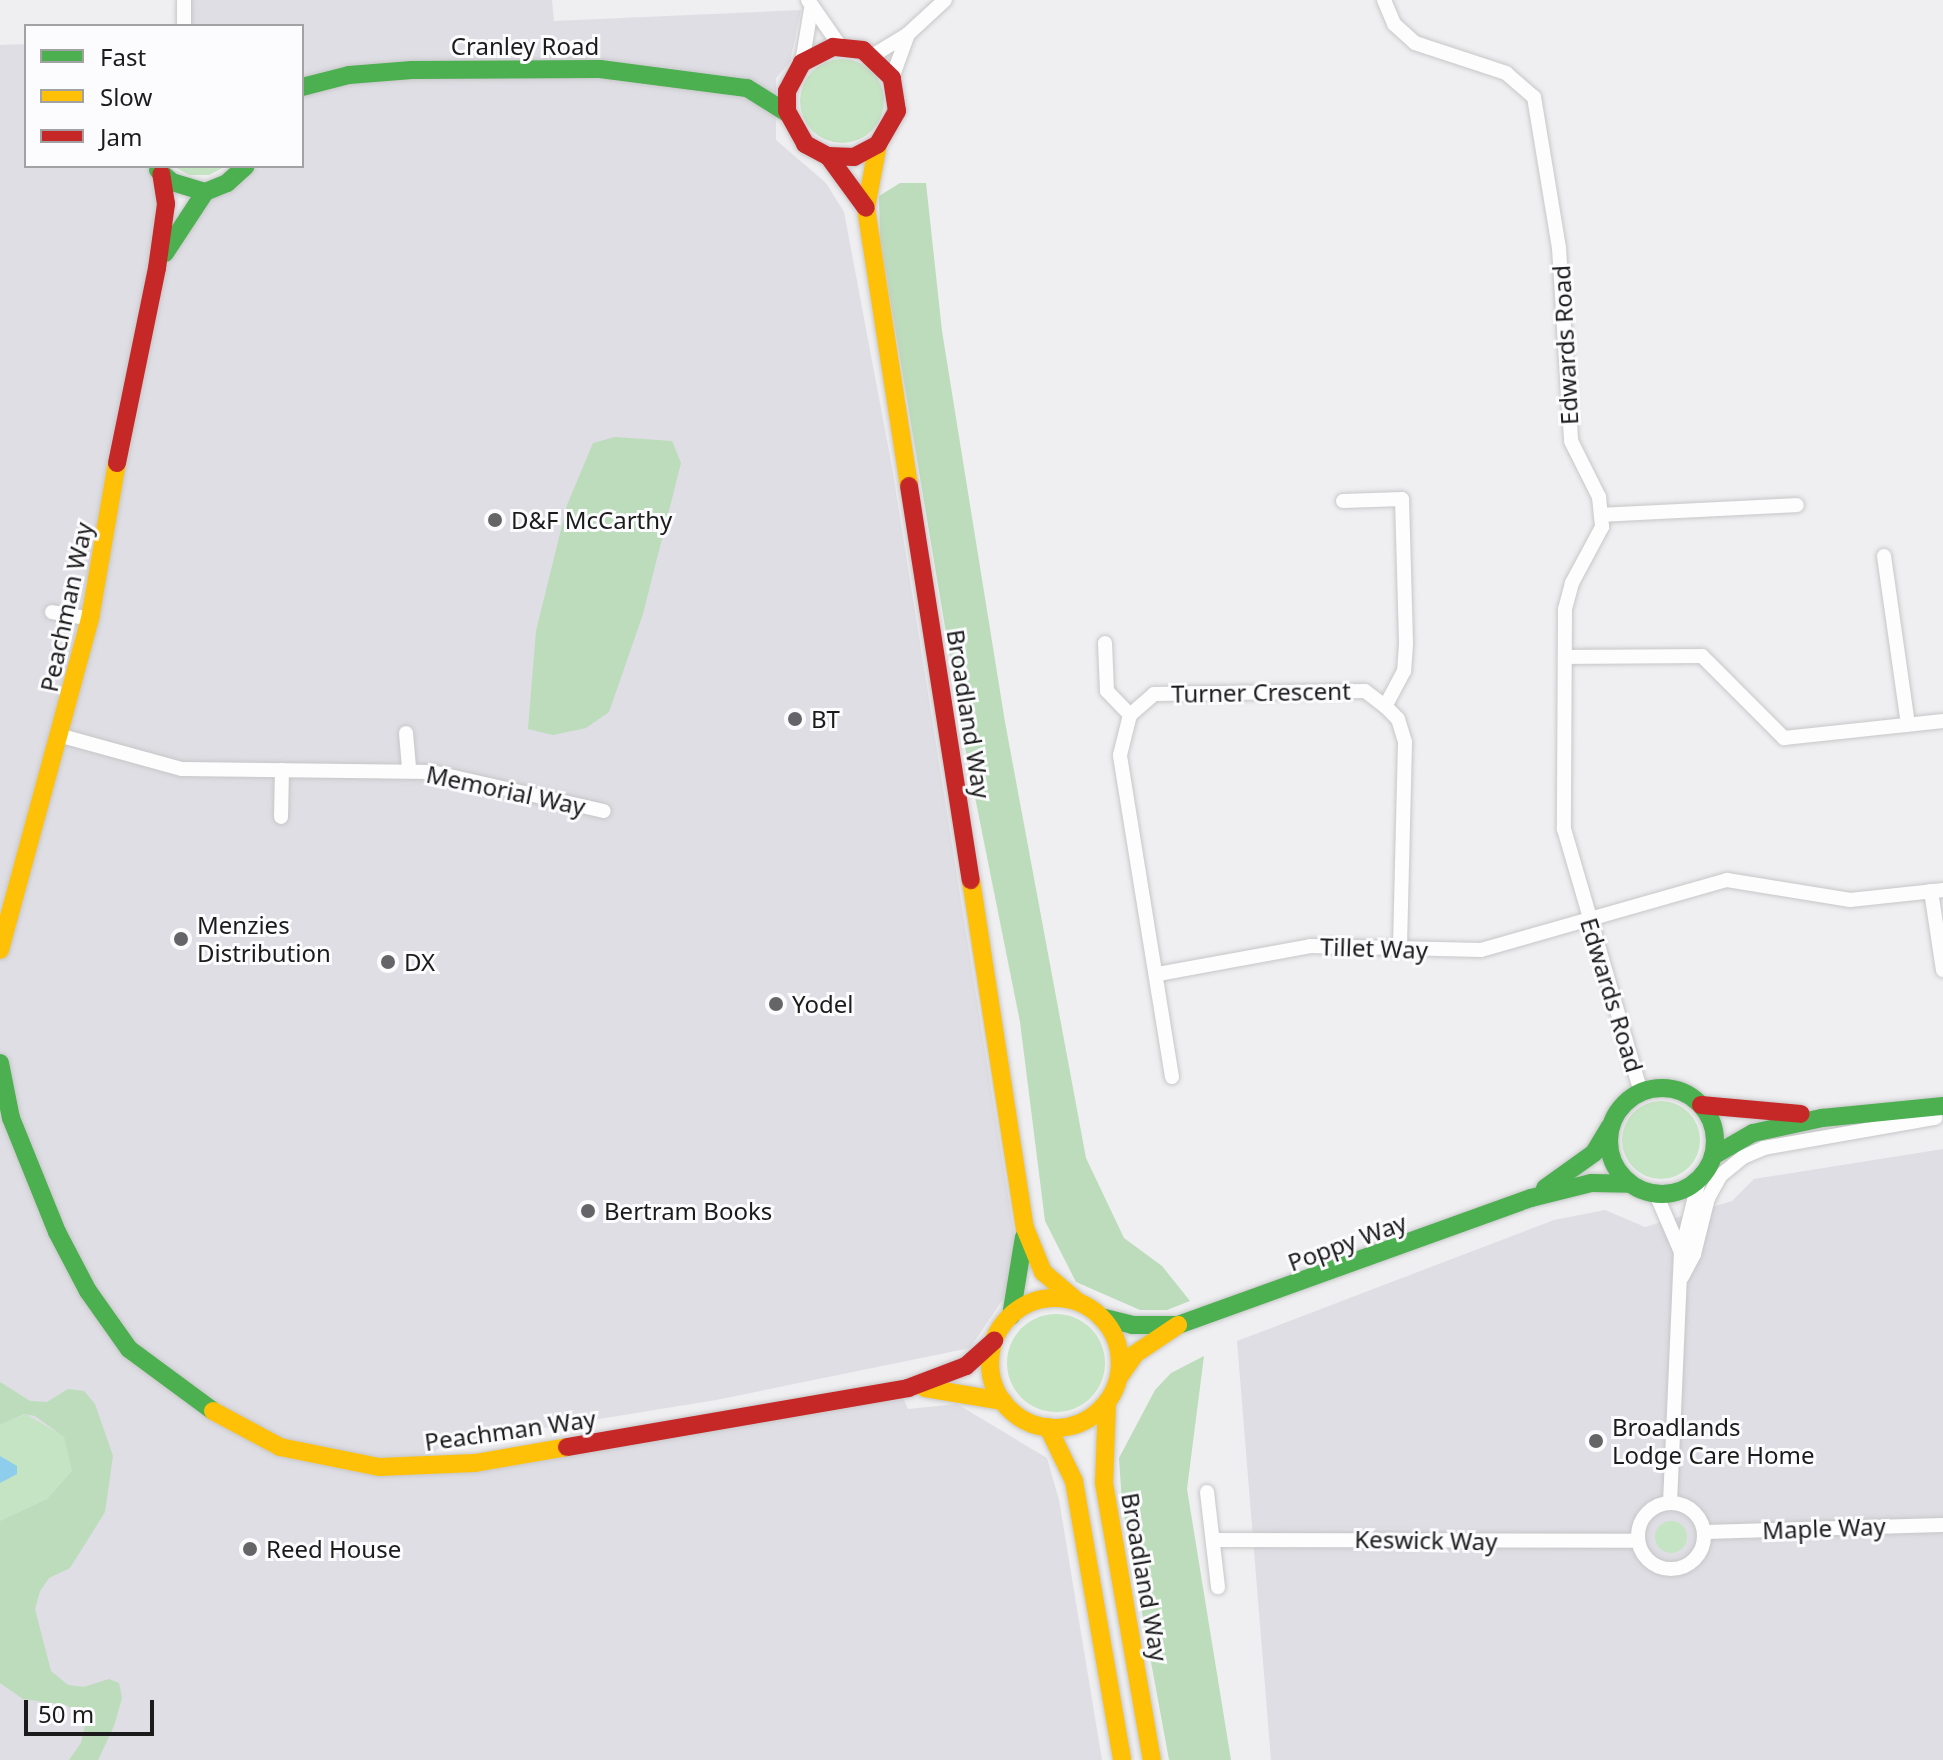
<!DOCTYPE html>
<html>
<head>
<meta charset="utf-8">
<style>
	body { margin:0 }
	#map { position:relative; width:1943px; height:1760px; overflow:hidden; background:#efeff1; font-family:"Noto Sans",sans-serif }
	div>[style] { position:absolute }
	.built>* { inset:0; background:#dedee4 }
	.green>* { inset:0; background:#c5e4c3 }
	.round { border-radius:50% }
	.forest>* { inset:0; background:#bcdcbb }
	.water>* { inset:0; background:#8ecdeb }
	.roads { filter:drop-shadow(0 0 2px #c7c7c9) drop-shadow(0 0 2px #c7c7c9) }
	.street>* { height:14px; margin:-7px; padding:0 7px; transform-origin:7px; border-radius:7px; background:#fdfdfd }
	.street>.ring { margin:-7px; padding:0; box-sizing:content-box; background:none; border:14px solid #fdfdfd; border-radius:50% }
	.fast>* { height:18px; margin:-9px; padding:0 9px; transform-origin:9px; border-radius:9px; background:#4caf50 }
	.fast>.ring { margin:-9px; padding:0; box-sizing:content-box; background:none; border:18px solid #4caf50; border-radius:50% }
	.slow>* { height:18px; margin:-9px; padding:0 9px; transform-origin:9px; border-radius:9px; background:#ffc107 }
	.slow>.ring { margin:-9px; padding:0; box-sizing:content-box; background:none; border:18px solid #ffc107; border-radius:50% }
	.jam>* { height:18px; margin:-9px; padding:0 9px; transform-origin:9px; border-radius:9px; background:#c62828 }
	.dots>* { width:22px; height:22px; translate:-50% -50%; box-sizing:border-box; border:4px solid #fcfcff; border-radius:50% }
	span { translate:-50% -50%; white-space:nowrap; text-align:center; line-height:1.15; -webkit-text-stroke:6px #fcfcff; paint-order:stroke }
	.street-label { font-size:24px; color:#1b1b1c }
	.poi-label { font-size:24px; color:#1b1b1c }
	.left { translate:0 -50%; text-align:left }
	.legend { position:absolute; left:24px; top:24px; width:280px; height:144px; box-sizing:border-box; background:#fcfcff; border:2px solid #a2a2a4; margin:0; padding:10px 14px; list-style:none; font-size:24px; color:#1b1b1c }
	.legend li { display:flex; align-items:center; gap:16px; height:40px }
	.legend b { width:40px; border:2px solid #a2a2a4 }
	.scale { position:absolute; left:24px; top:1700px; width:130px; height:36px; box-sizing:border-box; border:4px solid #1b1b1c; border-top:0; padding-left:10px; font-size:24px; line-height:28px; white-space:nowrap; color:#1b1b1c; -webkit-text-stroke:6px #fcfcff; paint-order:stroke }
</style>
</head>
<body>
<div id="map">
	<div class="built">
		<div style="clip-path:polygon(184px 0,552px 0,554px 21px,801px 10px,790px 62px,776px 78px,776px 140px,826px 183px,844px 212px,892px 467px,1014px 1233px,1011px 1275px,1003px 1299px,970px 1348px,716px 1400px,444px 1444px,415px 1468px,899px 1389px,908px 1409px,957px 1404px,1047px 1458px,1059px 1500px,1102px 1760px,0 1760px,0 45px,26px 44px,26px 166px,156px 166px,174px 235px,246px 166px,302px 166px,302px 26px,184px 26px)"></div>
		<div style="clip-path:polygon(1943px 1149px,1943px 1760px,1271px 1760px,1237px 1341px,1554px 1220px,1605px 1210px,1645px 1227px,1732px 1201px,1754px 1179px)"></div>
	</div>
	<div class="green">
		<div class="round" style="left:800px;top:59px;width:84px;height:84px"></div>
		<div style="clip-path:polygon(173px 166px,226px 166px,209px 175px,189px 175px)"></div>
		<div class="round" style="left:1622px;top:1101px;width:78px;height:78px"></div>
		<div class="round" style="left:1007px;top:1314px;width:98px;height:98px"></div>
		<div style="clip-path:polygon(25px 1414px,64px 1436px,72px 1471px,47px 1499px,0 1521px,0 1425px)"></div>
		<div class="round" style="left:1655px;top:1521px;width:32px;height:32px"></div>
	</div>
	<div class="forest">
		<div style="clip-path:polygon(900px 183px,926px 183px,942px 331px,1005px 722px,1086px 1158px,1124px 1238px,1162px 1266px,1190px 1301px,1167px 1310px,1140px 1310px,1076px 1282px,1045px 1221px,1020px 1022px,966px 752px,880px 239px,879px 196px)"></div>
		<div style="clip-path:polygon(615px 437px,672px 441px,681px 463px,643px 614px,609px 712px,586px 728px,553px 735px,528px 729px,536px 631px,567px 505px,593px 443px)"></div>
		<div style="clip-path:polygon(1204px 1356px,1187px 1489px,1231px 1760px,1169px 1760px,1122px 1504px,1119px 1458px,1155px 1390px,1171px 1373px)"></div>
		<div style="clip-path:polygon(0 1382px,30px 1401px,47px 1402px,68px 1389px,84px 1391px,95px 1404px,113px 1456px,105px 1512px,70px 1568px,49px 1578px,40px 1591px,35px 1609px,51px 1671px,68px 1685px,84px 1687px,109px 1679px,119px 1683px,122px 1698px,114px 1726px,98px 1760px,69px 1760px,81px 1743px,86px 1721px,81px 1715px,66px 1705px,23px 1699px,0 1683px,0 1521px,47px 1499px,72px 1471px,64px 1437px,35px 1416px,24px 1414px,0 1425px)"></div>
	</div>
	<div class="water">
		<div style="clip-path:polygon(0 1456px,17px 1466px,17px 1474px,0 1483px)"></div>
	</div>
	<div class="roads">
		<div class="street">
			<div style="left:808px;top:0;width:56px;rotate:55.2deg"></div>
			<div style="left:1384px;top:0;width:26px;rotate:67deg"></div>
			<div style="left:1394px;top:24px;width:28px;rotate:42deg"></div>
			<div style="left:1415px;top:43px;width:96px;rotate:18.2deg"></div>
			<div style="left:1506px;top:73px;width:37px;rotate:41deg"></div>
			<div style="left:1534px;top:97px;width:153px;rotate:80.6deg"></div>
			<div style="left:1559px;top:248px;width:193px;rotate:86.4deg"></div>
			<div style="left:1571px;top:441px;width:63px;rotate:63.4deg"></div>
			<div style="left:1599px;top:497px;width:30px;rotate:84deg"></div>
			<div style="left:1602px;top:527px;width:64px;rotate:118.2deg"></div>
			<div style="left:1572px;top:583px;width:28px;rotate:105deg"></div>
			<div style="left:1565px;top:610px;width:219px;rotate:90.3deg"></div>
			<div style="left:1564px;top:829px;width:274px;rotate:73.7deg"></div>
			<div style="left:184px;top:26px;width:26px;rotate:-90deg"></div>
			<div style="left:872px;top:56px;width:42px;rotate:-31.4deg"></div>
			<div style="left:802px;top:63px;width:55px;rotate:-80.5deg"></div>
			<div style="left:892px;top:78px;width:47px;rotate:-70deg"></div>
			<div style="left:908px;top:34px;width:50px;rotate:-42.6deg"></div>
			<div style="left:1343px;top:501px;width:59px;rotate:-1.9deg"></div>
			<div style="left:1402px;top:499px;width:145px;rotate:88.4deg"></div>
			<div style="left:1406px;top:644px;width:27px;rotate:94deg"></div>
			<div style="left:1404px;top:671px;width:40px;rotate:118deg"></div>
			<div style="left:1601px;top:515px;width:196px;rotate:-2.9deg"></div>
			<div style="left:1884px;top:556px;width:170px;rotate:81.9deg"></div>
			<div style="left:52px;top:612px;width:39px;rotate:10deg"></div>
			<div style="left:1105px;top:643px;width:48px;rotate:87.6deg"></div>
			<div style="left:1107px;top:691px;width:33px;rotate:46deg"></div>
			<div style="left:1565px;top:657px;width:137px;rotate:-0.4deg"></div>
			<div style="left:1702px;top:656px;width:116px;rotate:45deg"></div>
			<div style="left:1784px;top:738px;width:160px;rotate:-6.1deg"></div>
			<div style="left:406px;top:733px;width:38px;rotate:85deg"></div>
			<div style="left:62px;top:736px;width:124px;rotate:15.4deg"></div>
			<div style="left:182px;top:769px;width:250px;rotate:0.7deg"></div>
			<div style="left:432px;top:772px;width:176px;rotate:12.8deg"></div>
			<div style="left:281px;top:817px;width:47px;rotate:-88.8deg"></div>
			<div style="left:1931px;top:891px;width:80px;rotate:81.4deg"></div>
			<div style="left:1158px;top:974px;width:155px;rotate:-10.4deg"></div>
			<div style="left:1310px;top:946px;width:171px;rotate:1.3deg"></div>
			<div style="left:1481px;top:950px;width:256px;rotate:-15.9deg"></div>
			<div style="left:1727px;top:880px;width:125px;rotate:9.2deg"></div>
			<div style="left:1850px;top:900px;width:94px;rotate:-6.1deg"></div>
			<div style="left:1172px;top:1077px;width:326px;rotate:-99.2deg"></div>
			<div style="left:1120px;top:755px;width:41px;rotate:-76deg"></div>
			<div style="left:1130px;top:715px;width:32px;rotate:-41deg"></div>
			<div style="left:1154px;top:694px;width:211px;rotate:-0.8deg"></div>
			<div style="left:1365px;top:691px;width:25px;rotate:37deg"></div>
			<div style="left:1385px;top:706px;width:18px;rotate:45deg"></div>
			<div style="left:1398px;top:719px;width:24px;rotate:73deg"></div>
			<div style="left:1405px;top:742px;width:208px;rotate:91.4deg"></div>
			<div style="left:1656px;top:1194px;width:63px;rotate:66.7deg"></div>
			<div style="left:1682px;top:1277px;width:26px;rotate:-62deg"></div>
			<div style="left:1694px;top:1254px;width:58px;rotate:-76deg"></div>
			<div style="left:1708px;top:1198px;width:26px;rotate:-61deg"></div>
			<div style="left:1721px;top:1175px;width:28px;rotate:-39deg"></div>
			<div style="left:1743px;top:1157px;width:23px;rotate:-23deg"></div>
			<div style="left:1764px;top:1148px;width:174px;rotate:-10deg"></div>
			<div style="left:1207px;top:1492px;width:96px;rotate:83.4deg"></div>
			<div style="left:1670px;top:1503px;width:250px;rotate:-87.5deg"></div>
			<div style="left:1681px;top:1253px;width:75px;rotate:-76.1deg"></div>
			<div class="ring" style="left:1638px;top:1503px;width:52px;height:52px"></div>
			<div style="left:1704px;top:1532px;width:239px;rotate:-1.7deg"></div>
			<div style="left:1213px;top:1540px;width:425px;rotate:0.1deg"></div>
		</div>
		<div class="fast">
			<div style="left:302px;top:87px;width:49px;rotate:-14.3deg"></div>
			<div style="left:349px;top:75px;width:63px;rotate:-4.5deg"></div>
			<div style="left:412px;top:70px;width:188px;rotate:-0.3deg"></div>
			<div style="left:600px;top:69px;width:148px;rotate:7.4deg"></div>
			<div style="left:747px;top:88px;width:47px;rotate:32deg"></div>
			<div style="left:158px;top:170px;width:18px;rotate:41deg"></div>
			<div style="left:172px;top:182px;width:34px;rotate:17deg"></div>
			<div style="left:205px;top:192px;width:24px;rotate:-22deg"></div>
			<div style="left:227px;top:183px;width:25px;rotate:-42deg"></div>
			<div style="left:165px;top:253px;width:73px;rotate:-56.7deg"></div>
			<div style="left:0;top:1063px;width:56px;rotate:78.7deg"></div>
			<div style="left:11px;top:1118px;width:123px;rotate:68deg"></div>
			<div style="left:57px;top:1232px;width:67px;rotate:62.3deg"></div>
			<div style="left:88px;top:1291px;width:71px;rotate:54.7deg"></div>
			<div style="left:129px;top:1349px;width:104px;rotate:36.4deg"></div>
			<div class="ring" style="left:1609px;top:1088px;width:88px;height:88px"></div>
			<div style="left:1713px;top:1156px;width:46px;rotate:-29.9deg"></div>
			<div style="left:1753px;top:1133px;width:71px;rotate:-12.3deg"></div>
			<div style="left:1822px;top:1118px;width:122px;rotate:-5.7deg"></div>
			<div style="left:1545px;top:1188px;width:60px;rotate:-35.5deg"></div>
			<div style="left:1594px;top:1153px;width:31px;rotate:-59deg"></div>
			<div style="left:1011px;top:1316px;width:80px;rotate:-80.7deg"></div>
			<div style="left:1101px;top:1317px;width:32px;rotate:14deg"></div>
			<div style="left:1132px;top:1325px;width:46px"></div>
			<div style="left:1178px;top:1325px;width:375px;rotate:-19.8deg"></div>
			<div style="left:1531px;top:1198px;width:62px;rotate:-14deg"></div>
			<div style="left:1591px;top:1183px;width:39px;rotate:1deg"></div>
		</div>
		<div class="slow">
			<div style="left:878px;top:144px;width:65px;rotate:100.6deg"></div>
			<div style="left:866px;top:208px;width:281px;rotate:81.2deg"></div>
			<div style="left:971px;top:880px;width:352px;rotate:81.2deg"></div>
			<div style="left:1025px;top:1228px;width:48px;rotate:67.8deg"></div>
			<div style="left:1043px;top:1272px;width:45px;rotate:40.5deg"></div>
			<div style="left:0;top:950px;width:343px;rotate:-74.8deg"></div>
			<div style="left:90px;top:619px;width:158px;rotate:-80.2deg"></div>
			<div class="ring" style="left:990px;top:1298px;width:112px;height:112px"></div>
			<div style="left:1119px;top:1377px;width:28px;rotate:-55deg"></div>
			<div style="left:1135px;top:1354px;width:52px;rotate:-34deg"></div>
			<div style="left:925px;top:1388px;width:79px;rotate:9.5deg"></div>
			<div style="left:1107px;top:1402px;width:81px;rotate:92.1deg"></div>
			<div style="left:1104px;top:1483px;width:281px;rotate:80.2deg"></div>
			<div style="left:213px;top:1411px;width:76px;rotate:28.2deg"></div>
			<div style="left:280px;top:1447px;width:101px;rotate:11.4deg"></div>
			<div style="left:379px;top:1467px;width:96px;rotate:-2.4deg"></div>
			<div style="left:475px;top:1463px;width:93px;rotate:-9.9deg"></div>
			<div style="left:1048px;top:1427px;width:60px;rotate:64.3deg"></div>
			<div style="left:1074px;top:1481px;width:283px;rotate:80.2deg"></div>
		</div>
		<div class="jam">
			<div style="left:828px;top:156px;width:26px;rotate:2deg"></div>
			<div style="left:854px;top:157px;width:27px;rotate:-28deg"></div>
			<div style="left:878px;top:144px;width:38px;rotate:-60deg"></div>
			<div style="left:897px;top:111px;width:33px;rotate:-99deg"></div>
			<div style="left:892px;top:78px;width:40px;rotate:-136deg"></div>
			<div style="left:863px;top:50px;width:30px;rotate:-174deg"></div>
			<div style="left:833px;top:47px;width:35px;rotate:153deg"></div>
			<div style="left:802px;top:63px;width:32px;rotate:118deg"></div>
			<div style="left:787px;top:91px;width:20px;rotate:90deg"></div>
			<div style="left:787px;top:111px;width:38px;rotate:61deg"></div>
			<div style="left:805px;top:144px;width:26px;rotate:28deg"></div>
			<div style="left:828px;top:156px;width:64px;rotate:53.8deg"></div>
			<div style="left:117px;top:463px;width:199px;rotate:-78.4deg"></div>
			<div style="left:157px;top:268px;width:65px;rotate:-82deg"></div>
			<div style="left:166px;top:204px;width:30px;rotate:-99deg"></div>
			<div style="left:909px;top:486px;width:399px;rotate:81.1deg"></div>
			<div style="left:1701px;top:1105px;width:100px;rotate:5.1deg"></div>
			<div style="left:567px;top:1447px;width:346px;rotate:-9.8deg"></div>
			<div style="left:908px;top:1388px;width:62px;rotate:-20.8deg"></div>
			<div style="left:966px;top:1366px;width:38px;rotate:-42deg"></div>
		</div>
	</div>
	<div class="dots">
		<div style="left:495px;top:520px;background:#656567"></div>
		<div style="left:795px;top:719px;background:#656567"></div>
		<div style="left:181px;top:939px;background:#656567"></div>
		<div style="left:388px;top:962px;background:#656567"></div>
		<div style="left:776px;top:1004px;background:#656567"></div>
		<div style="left:588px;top:1211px;background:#656567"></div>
		<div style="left:1596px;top:1441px;background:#656567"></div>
		<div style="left:250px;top:1549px;background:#656567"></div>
	</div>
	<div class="street-label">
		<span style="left:525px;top:46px">Cranley Road</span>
		<span style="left:1565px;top:345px;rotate:-93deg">Edwards Road</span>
		<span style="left:66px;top:607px;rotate:-78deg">Peachman Way</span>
		<span style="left:1261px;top:692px;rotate:-1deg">Turner Crescent</span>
		<span style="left:969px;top:714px;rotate:81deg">Broadland Way</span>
		<span style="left:506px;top:790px;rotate:12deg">Memorial Way</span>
		<span style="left:1374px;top:948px;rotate:2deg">Tillet Way</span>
		<span style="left:1612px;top:995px;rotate:73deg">Edwards Road</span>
		<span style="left:1347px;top:1242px;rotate:-20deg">Poppy Way</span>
		<span style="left:510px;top:1430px;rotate:-8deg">Peachman Way</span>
		<span style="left:1824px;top:1528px;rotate:-2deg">Maple Way</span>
		<span style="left:1426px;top:1540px;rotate:1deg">Keswick Way</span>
		<span style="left:1145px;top:1577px;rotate:80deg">Broadland Way</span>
	</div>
	<div class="poi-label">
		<span class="left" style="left:511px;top:520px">D&amp;F McCarthy</span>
		<span class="left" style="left:811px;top:719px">BT</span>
		<span class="left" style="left:197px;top:939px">Menzies<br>Distribution</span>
		<span class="left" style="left:404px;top:962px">DX</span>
		<span class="left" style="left:792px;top:1004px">Yodel</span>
		<span class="left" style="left:604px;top:1211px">Bertram Books</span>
		<span class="left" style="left:1612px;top:1441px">Broadlands<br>Lodge Care Home</span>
		<span class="left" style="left:266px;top:1549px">Reed House</span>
	</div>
	<ul class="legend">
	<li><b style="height:10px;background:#4caf50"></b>Fast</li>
	<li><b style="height:10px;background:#ffc107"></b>Slow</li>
	<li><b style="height:10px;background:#c62828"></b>Jam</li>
	</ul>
	<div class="scale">50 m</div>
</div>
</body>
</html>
